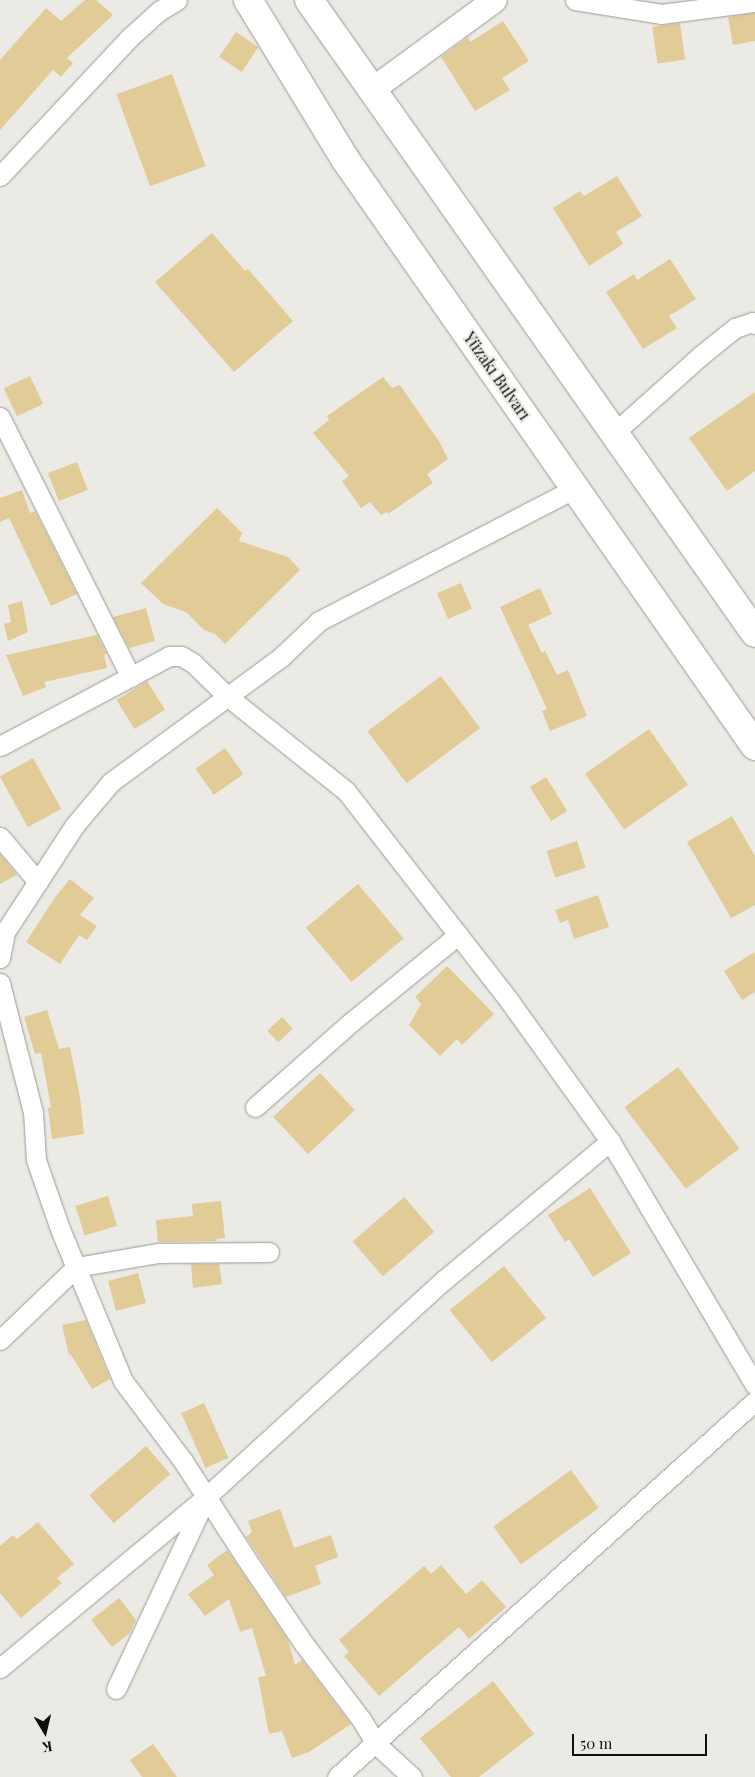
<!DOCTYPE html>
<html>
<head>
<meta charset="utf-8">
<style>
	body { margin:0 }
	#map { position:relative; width:755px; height:1777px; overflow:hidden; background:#eceae5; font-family:"Playfair Display",serif }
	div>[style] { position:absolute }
	.building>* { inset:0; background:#e1cb96; transform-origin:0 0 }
	.roads { filter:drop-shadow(0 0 1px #9b9995) drop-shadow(0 0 1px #9b9995) }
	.minor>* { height:19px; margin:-9.5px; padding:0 9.5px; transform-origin:9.5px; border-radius:9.5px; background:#fff }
	.tertiary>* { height:24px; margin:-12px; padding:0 12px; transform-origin:12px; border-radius:12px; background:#fff }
	.secondary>* { height:28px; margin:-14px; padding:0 14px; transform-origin:14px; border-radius:14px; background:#fff }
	span { translate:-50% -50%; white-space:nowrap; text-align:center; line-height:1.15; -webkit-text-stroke:4px #eceae5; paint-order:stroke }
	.street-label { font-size:16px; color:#100f0e }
	.north { position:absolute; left:20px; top:1707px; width:50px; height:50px; -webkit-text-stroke:4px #eceae5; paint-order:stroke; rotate:171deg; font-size:14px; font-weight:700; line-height:20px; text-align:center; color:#100f0e }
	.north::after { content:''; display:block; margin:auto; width:18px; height:22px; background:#100f0e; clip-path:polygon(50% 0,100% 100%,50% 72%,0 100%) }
	.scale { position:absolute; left:572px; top:1734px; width:135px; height:22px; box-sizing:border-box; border:2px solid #100f0e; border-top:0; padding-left:6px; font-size:15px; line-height:18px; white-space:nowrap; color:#100f0e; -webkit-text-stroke:4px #eceae5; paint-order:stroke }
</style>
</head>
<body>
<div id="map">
	<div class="building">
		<div style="clip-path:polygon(85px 0,96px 0,113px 15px,67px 58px,73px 63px,61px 77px,53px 70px,0 130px,0 60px,46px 8px,61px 21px)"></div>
		<div style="clip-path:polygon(755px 13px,755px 41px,733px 45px,728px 17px)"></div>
		<div style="clip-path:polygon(503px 21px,529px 61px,502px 78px,510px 90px,475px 111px,441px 57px,468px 37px,470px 42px)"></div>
		<div style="left:680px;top:23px;width:37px;height:28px;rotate:82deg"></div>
		<div style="left:236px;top:32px;width:27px;height:30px;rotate:34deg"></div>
		<div style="left:172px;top:74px;width:98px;height:59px;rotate:70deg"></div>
		<div style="clip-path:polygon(617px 176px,642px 216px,616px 232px,623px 244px,589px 266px,553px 208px,580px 191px,584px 196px)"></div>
		<div style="clip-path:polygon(212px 233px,245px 271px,248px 269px,293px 321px,234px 372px,155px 282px)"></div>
		<div style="clip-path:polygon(670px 259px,696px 299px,669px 316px,677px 328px,643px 349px,606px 292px,634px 274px,637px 280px)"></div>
		<div style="left:30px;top:376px;width:31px;height:29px;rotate:65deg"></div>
		<div style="clip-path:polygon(383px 377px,392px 388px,400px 385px,440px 443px,448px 459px,427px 474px,433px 483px,388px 514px,387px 512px,381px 515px,370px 502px,361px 508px,342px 481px,349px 476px,313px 433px,329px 420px,327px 416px)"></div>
		<div style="clip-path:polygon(755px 392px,755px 471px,727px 491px,689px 438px)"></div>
		<div style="left:77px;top:462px;width:30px;height:31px;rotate:69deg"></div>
		<div style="clip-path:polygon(22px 490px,30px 513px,35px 511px,77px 594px,51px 606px,9px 518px,0 522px,0 498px)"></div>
		<div style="clip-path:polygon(217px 508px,242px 533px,239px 541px,288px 557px,300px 570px,225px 644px,215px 634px,204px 630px,186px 612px,163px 604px,141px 583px)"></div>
		<div style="left:461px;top:583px;width:28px;height:26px;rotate:67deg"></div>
		<div style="clip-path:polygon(540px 588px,552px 614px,528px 625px,542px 653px,545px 651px,557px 675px,568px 670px,587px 716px,550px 731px,542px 711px,547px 709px,500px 607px)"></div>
		<div style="clip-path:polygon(22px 601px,28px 632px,8px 641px,4px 624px,11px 622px,8px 605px)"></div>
		<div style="clip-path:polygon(146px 608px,155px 641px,129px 648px,113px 617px)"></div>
		<div style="clip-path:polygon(97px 635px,107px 654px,104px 655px,107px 668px,44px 682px,46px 687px,23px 696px,6px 655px)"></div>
		<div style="left:441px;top:676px;width:65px;height:92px;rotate:53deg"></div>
		<div style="left:147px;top:681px;width:34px;height:36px;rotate:58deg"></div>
		<div style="left:649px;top:729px;width:68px;height:78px;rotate:55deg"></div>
		<div style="left:225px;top:748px;width:32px;height:36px;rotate:55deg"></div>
		<div style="left:33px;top:758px;width:58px;height:38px;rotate:61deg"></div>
		<div style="left:546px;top:777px;width:40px;height:19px;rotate:58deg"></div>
		<div style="clip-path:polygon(732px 816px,755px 856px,755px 905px,731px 918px,687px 842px)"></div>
		<div style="left:577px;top:841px;width:28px;height:32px;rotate:72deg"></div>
		<div style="clip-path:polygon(0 854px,17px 875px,0 884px)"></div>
		<div style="clip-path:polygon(70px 879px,94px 898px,80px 915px,97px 926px,87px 940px,79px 935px,60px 964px,26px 942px,56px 896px)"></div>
		<div style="left:358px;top:884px;width:71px;height:68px;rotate:50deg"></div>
		<div style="clip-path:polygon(598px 895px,609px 927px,574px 939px,568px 920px,560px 923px,555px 910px)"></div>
		<div style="clip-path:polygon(755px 952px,755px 992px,742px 1000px,724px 971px)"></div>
		<div style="clip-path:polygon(447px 966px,494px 1014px,462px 1045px,457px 1039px,440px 1056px,409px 1025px,421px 1004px,415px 997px)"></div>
		<div style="clip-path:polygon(47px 1010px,59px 1049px,70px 1047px,80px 1097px,84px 1134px,52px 1139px,48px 1108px,51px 1107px,41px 1053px,35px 1054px,24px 1017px)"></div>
		<div style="left:282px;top:1017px;width:16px;height:20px;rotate:47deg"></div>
		<div style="left:678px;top:1067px;width:102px;height:67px;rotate:53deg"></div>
		<div style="left:320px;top:1073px;width:51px;height:64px;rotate:47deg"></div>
		<div style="clip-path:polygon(590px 1188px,631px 1253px,593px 1277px,569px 1239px,565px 1242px,548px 1215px)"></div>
		<div style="left:108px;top:1196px;width:31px;height:34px;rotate:73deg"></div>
		<div style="left:404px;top:1197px;width:46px;height:68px;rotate:49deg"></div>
		<div style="clip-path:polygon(221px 1201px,225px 1238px,217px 1239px,217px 1241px,158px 1242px,156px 1220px,193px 1216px,192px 1204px)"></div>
		<div style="clip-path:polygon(191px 1264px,219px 1264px,222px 1284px,193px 1288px)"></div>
		<div style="left:504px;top:1266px;width:67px;height:70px;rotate:51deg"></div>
		<div style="left:138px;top:1273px;width:31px;height:31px;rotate:75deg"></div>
		<div style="clip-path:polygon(86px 1320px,110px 1379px,92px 1389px,71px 1355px,69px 1355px,62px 1325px)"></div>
		<div style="left:204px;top:1403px;width:60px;height:25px;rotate:66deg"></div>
		<div style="left:146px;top:1446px;width:37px;height:75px;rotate:49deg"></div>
		<div style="left:571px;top:1470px;width:47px;height:96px;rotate:54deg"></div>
		<div style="clip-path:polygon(280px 1509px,294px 1548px,331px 1535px,338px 1557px,315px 1566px,321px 1584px,286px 1597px,246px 1537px,252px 1532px,248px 1521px)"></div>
		<div style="clip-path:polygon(38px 1522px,74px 1564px,57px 1578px,62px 1583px,21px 1618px,0 1593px,0 1546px,13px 1535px,17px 1539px)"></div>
		<div style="clip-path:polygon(227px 1550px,288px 1640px,295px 1665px,302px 1660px,351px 1724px,309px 1752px,292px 1758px,282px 1731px,269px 1734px,258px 1677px,266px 1676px,252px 1628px,240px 1632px,229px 1599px,205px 1616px,188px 1594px,214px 1575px,207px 1565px)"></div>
		<div style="clip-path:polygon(441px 1565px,466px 1594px,482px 1580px,506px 1607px,469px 1639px,459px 1627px,379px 1696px,344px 1656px,349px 1652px,339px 1640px,424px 1566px,431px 1574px)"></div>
		<div style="clip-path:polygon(119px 1598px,136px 1620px,130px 1633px,112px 1647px,91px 1620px)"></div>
		<div style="clip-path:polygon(493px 1681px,534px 1734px,479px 1777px,451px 1777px,420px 1738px)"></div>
		<div style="clip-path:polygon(153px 1744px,177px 1777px,142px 1777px,130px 1760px)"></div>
	</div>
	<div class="roads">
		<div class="minor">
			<div style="left:575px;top:0;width:87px;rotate:9.2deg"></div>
			<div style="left:661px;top:14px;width:95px;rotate:-7.3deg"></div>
			<div style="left:0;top:176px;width:189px;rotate:-46.9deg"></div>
			<div style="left:129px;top:38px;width:40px;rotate:-42deg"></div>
			<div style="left:159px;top:11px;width:21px;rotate:-31deg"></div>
			<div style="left:0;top:417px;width:291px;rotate:63.3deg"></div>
			<div style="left:614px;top:433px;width:115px;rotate:-41.8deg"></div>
			<div style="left:700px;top:356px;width:45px;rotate:-38.7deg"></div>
			<div style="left:735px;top:328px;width:18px;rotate:-19deg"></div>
			<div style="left:752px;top:322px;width:4px;rotate:34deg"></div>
			<div style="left:0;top:746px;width:191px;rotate:-28deg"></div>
			<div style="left:169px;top:656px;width:12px"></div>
			<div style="left:181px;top:656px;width:14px;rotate:30deg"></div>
			<div style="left:193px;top:663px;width:47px;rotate:44.1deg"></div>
			<div style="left:227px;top:696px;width:152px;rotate:38.6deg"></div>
			<div style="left:346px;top:791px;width:267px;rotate:52.1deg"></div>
			<div style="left:510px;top:1002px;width:171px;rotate:54.3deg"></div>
			<div style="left:610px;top:1141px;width:284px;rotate:59.3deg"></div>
			<div style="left:0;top:837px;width:59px;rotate:49.8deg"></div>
			<div style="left:0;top:958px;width:26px;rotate:-79deg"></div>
			<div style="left:5px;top:932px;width:126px;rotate:-56.9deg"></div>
			<div style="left:74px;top:826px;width:57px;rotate:-49.9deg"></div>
			<div style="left:111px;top:782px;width:210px;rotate:-36.3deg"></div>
			<div style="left:280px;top:658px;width:54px;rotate:-43.5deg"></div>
			<div style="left:319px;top:621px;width:289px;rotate:-27.4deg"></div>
			<div style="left:0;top:983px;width:133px;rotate:75.7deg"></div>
			<div style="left:33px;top:1112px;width:48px;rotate:86.4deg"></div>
			<div style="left:36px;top:1160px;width:73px;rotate:70.8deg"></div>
			<div style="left:60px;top:1229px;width:165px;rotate:67.5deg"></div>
			<div style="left:123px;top:1381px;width:100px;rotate:53.1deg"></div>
			<div style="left:183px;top:1461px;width:114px;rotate:57.1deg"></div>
			<div style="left:245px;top:1557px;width:105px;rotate:55.9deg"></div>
			<div style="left:304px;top:1644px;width:94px;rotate:52.8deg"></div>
			<div style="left:361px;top:1719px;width:29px;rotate:59deg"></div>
			<div style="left:376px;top:1744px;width:49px;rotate:42.5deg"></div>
			<div style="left:255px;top:1107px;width:127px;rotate:-41.5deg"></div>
			<div style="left:350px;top:1023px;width:139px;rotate:-39.2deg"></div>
			<div style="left:0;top:1340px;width:105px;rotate:-43.8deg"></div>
			<div style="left:76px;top:1267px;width:84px;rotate:-9.6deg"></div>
			<div style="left:159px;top:1253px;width:110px;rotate:-0.5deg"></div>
			<div style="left:0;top:1668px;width:268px;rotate:-39.7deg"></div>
			<div style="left:206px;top:1497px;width:322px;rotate:-42.4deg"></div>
			<div style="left:444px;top:1280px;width:217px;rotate:-39.9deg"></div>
			<div style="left:116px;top:1689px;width:207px;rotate:-64.8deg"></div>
			<div style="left:337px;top:1777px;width:562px;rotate:-41.97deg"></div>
		</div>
		<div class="tertiary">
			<div style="left:372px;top:90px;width:152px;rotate:-36.2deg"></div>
		</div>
		<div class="secondary">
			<div style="left:248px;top:0;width:186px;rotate:58.6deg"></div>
			<div style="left:345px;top:159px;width:716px;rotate:55.07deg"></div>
			<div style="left:309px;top:0;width:774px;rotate:54.83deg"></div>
		</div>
	</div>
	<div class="street-label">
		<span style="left:497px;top:376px;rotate:55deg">Yüzakı Bulvarı</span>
	</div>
	<div class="north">K</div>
	<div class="scale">50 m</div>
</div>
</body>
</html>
